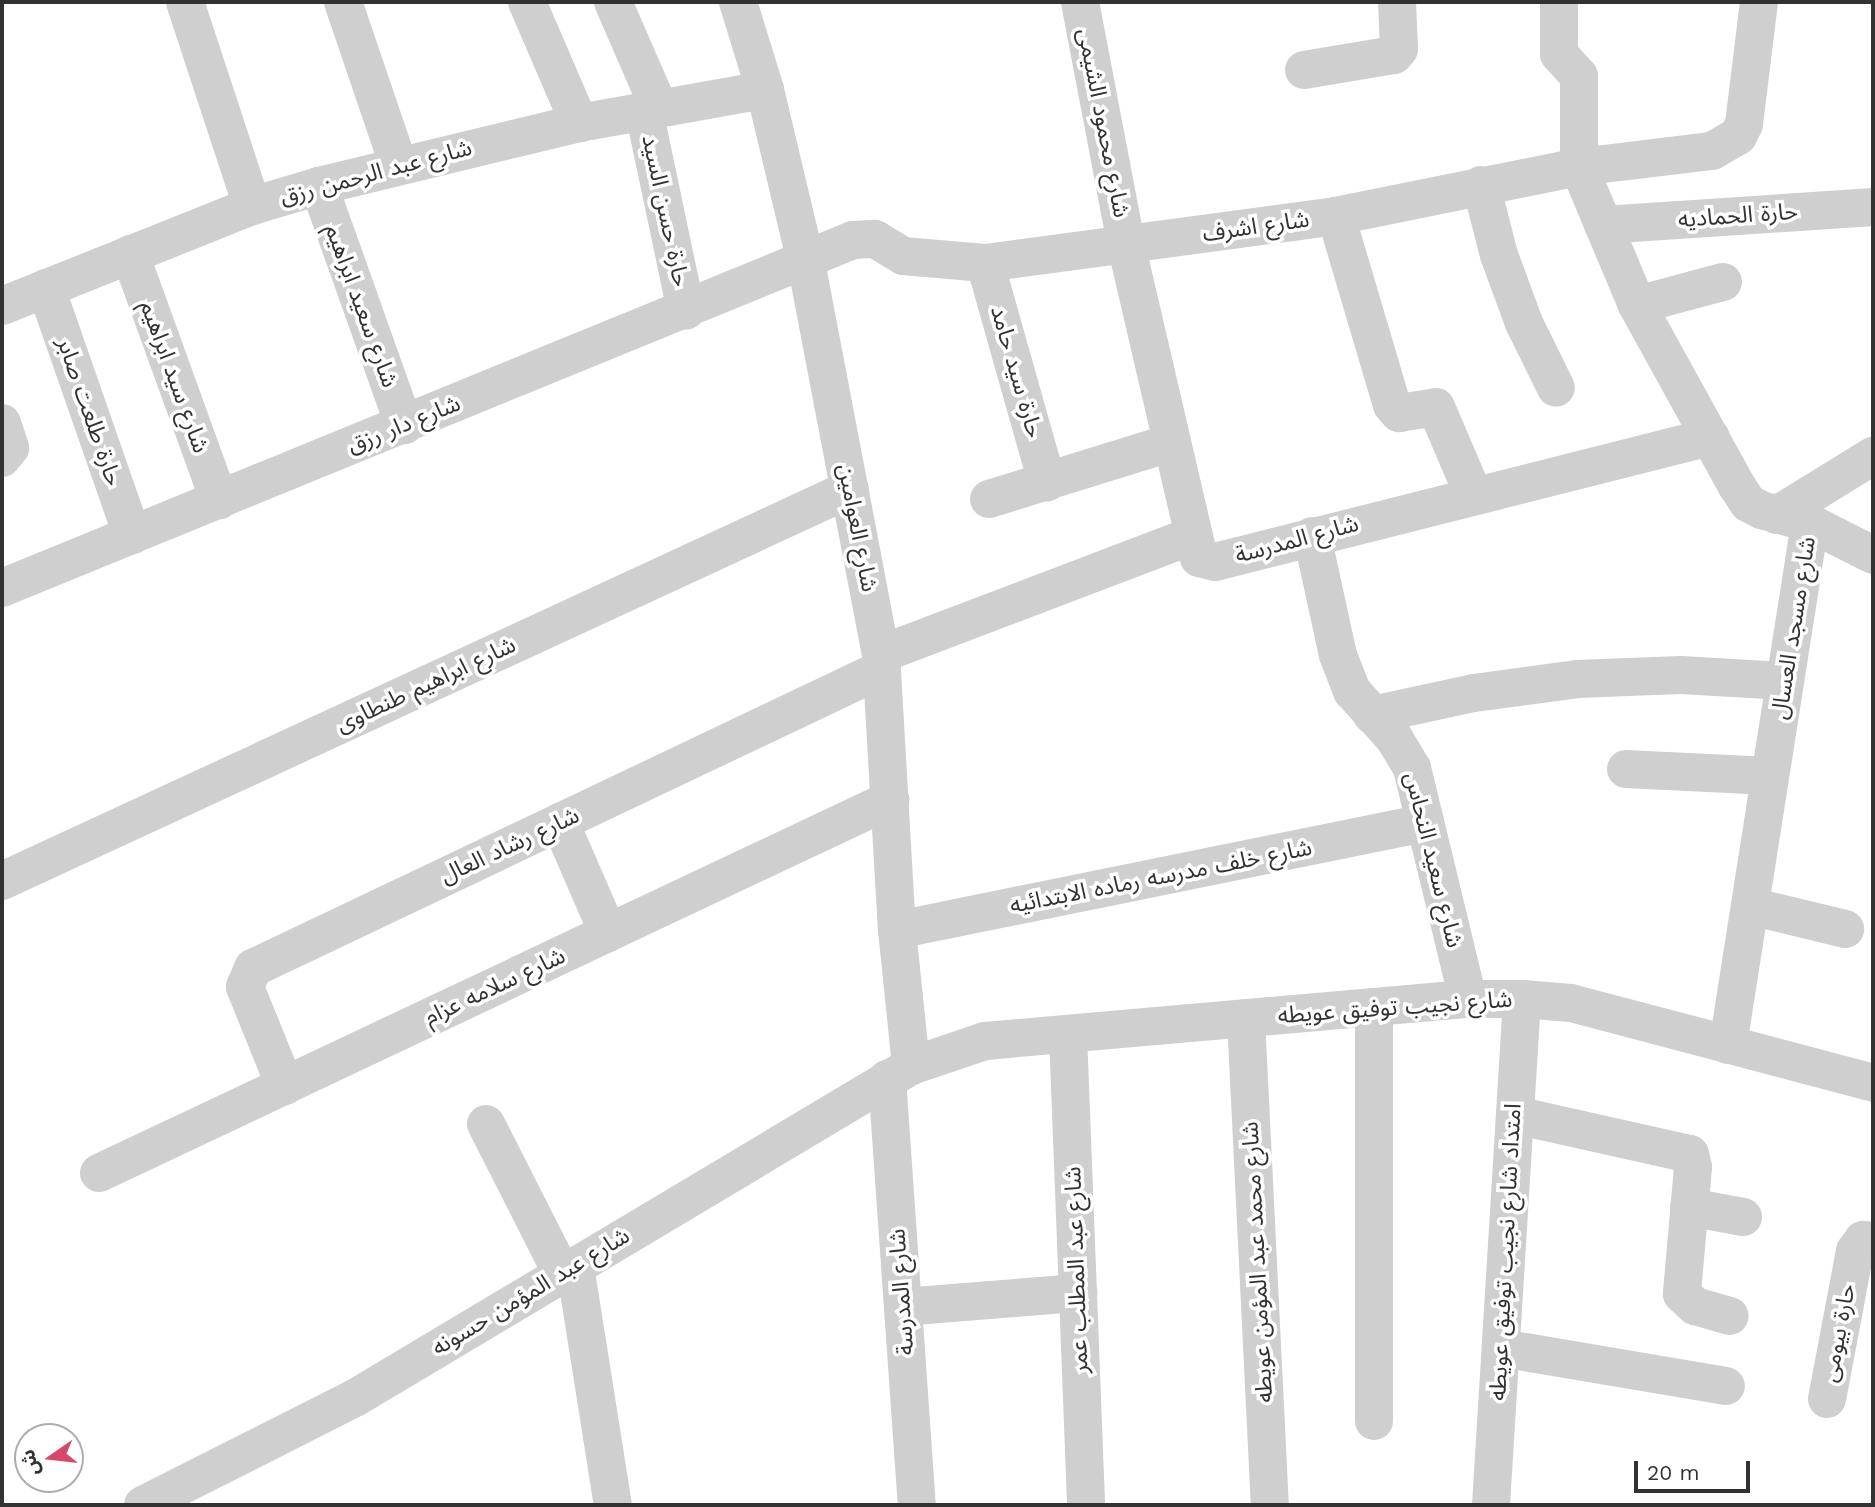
<!DOCTYPE html>
<html>
<head>
<meta charset="utf-8">
<style>
	body { margin:0 }
	#map { position:relative; width:1875px; height:1507px; overflow:hidden; background:#fff; font-family:"Work Sans","Noto Sans Arabic",sans-serif }
	div>[style] { position:absolute }
	.minor>* { height:38px; margin:-19px; padding:0 19px; transform-origin:19px; border-radius:19px; background:#cfcfcf }
	span { translate:-50% -50%; white-space:nowrap; text-align:center; line-height:1.15; -webkit-text-stroke:7px #fff; paint-order:stroke }
	.street-label { font-size:23px; color:#323232 }
	.frame { position:absolute; inset:0; border:4px solid #323232; pointer-events:none }
	.north { position:absolute; left:14px; top:1423px; width:70px; height:70px; box-sizing:border-box; background:#fff; border:2px solid #adadad; border-radius:50%; rotate:256deg; font-size:19px; font-weight:700; line-height:28px; text-align:center; color:#323232 }
	.north::after { content:''; display:block; margin:auto; width:24px; height:32px; background:#d6476b; clip-path:polygon(50% 0,100% 100%,50% 72%,0 100%) }
	.scale { position:absolute; left:1634px; top:1461px; width:116px; height:32px; box-sizing:border-box; border:4px solid #323232; border-top:0; padding-left:9px; font-size:21px; line-height:24px; white-space:nowrap; color:#323232; -webkit-text-stroke:5px #fff; paint-order:stroke }
</style>
</head>
<body>
<div id="map">
	<div class="minor">
		<div style="left:185px;top:2px;width:215px;rotate:71.8deg"></div>
		<div style="left:343px;top:2px;width:171px;rotate:71.2deg"></div>
		<div style="left:527px;top:2px;width:132px;rotate:66.7deg"></div>
		<div style="left:613px;top:2px;width:116px;rotate:66.5deg"></div>
		<div style="left:738px;top:2px;width:92px;rotate:72.9deg"></div>
		<div style="left:765px;top:90px;width:177px;rotate:76.6deg"></div>
		<div style="left:806px;top:262px;width:399px;rotate:79.2deg"></div>
		<div style="left:881px;top:654px;width:276px;rotate:86.7deg"></div>
		<div style="left:897px;top:930px;width:137px;rotate:84.1deg"></div>
		<div style="left:1080px;top:2px;width:246px;rotate:79.2deg"></div>
		<div style="left:1126px;top:244px;width:322px;rotate:76.9deg"></div>
		<div style="left:1199px;top:558px;width:16px;rotate:14deg"></div>
		<div style="left:1215px;top:562px;width:511px;rotate:-14.17deg"></div>
		<div style="left:1559px;top:2px;width:52px;rotate:90deg"></div>
		<div style="left:1559px;top:54px;width:30px;rotate:48deg"></div>
		<div style="left:1579px;top:76px;width:91px;rotate:90deg"></div>
		<div style="left:1579px;top:167px;width:150px;rotate:67.2deg"></div>
		<div style="left:1637px;top:305px;width:207px;rotate:61.1deg"></div>
		<div style="left:1737px;top:486px;width:20px;rotate:57deg"></div>
		<div style="left:1748px;top:503px;width:15px;rotate:28deg"></div>
		<div style="left:1761px;top:510px;width:51px;rotate:14.9deg"></div>
		<div style="left:1810px;top:523px;width:71px;rotate:26.9deg"></div>
		<div style="left:1304px;top:70px;width:91px;rotate:-9.5deg"></div>
		<div style="left:1394px;top:55px;width:8px;rotate:-50deg"></div>
		<div style="left:1399px;top:49px;width:47px;rotate:-92.4deg"></div>
		<div style="left:644px;top:111px;width:204px;rotate:78.1deg"></div>
		<div style="left:1481px;top:185px;width:72px;rotate:75.6deg"></div>
		<div style="left:1499px;top:255px;width:72px;rotate:69.8deg"></div>
		<div style="left:1524px;top:323px;width:72px;rotate:63.8deg"></div>
		<div style="left:319px;top:186px;width:254px;rotate:70.4deg"></div>
		<div style="left:1336px;top:216px;width:197px;rotate:73.5deg"></div>
		<div style="left:1392px;top:405px;width:11px;rotate:49deg"></div>
		<div style="left:1399px;top:413px;width:37px;rotate:-9deg"></div>
		<div style="left:1436px;top:407px;width:97px;rotate:66.9deg"></div>
		<div style="left:1603px;top:225px;width:271px;rotate:-3.8deg"></div>
		<div style="left:130px;top:254px;width:262px;rotate:70.1deg"></div>
		<div style="left:985px;top:263px;width:228px;rotate:74.2deg"></div>
		<div style="left:46px;top:288px;width:262px;rotate:70.8deg"></div>
		<div style="left:1637px;top:305px;width:89px;rotate:-15deg"></div>
		<div style="left:2px;top:306px;width:269px;rotate:-21.8deg"></div>
		<div style="left:252px;top:206px;width:70px;rotate:-16.6deg"></div>
		<div style="left:319px;top:186px;width:268px;rotate:-13.6deg"></div>
		<div style="left:579px;top:123px;width:189px;rotate:-10.1deg"></div>
		<div style="left:2px;top:423px;width:26px;rotate:72deg"></div>
		<div style="left:10px;top:448px;width:13px;rotate:129deg"></div>
		<div style="left:989px;top:499px;width:189px;rotate:-17.2deg"></div>
		<div style="left:1777px;top:515px;width:113px;rotate:-31.6deg"></div>
		<div style="left:1312px;top:536px;width:122px;rotate:77.7deg"></div>
		<div style="left:1338px;top:655px;width:39px;rotate:69deg"></div>
		<div style="left:1352px;top:691px;width:63px;rotate:48.2deg"></div>
		<div style="left:1394px;top:738px;width:35px;rotate:59deg"></div>
		<div style="left:1412px;top:768px;width:238px;rotate:76.4deg"></div>
		<div style="left:2px;top:588px;width:919px;rotate:-22.24deg"></div>
		<div style="left:853px;top:240px;width:22px;rotate:-3deg"></div>
		<div style="left:875px;top:239px;width:33px;rotate:31deg"></div>
		<div style="left:903px;top:256px;width:82px;rotate:4.9deg"></div>
		<div style="left:985px;top:263px;width:354px;rotate:-7.6deg"></div>
		<div style="left:1336px;top:216px;width:248px;rotate:-11.4deg"></div>
		<div style="left:1579px;top:167px;width:134px;rotate:-6.9deg"></div>
		<div style="left:1712px;top:151px;width:30px;rotate:-30deg"></div>
		<div style="left:1738px;top:136px;width:13px;rotate:-63deg"></div>
		<div style="left:1744px;top:124px;width:123px;rotate:-83deg"></div>
		<div style="left:881px;top:654px;width:332px;rotate:-20.8deg"></div>
		<div style="left:1372px;top:715px;width:104px;rotate:-12.2deg"></div>
		<div style="left:1474px;top:693px;width:104px;rotate:-7.7deg"></div>
		<div style="left:1577px;top:679px;width:104px;rotate:-2.2deg"></div>
		<div style="left:1681px;top:675px;width:104px;rotate:3.3deg"></div>
		<div style="left:1626px;top:769px;width:144px;rotate:2.8deg"></div>
		<div style="left:560px;top:822px;width:121px;rotate:66.6deg"></div>
		<div style="left:2px;top:881px;width:934px;rotate:-24.81deg"></div>
		<div style="left:1750px;top:906px;width:98px;rotate:13.6deg"></div>
		<div style="left:897px;top:930px;width:539px;rotate:-11.46deg"></div>
		<div style="left:1374px;top:1007px;width:414px;rotate:90deg"></div>
		<div style="left:1246px;top:1018px;width:488px;rotate:87.2deg"></div>
		<div style="left:1068px;top:1034px;width:471px;rotate:87.8deg"></div>
		<div style="left:1728px;top:1045px;width:528px;rotate:-81.07deg"></div>
		<div style="left:887px;top:1079px;width:427px;rotate:86deg"></div>
		<div style="left:285px;top:1086px;width:107px;rotate:-112deg"></div>
		<div style="left:245px;top:987px;width:21px;rotate:-67deg"></div>
		<div style="left:253px;top:968px;width:696px;rotate:-25.42deg"></div>
		<div style="left:1515px;top:1115px;width:179px;rotate:12.6deg"></div>
		<div style="left:1690px;top:1154px;width:13px;rotate:77deg"></div>
		<div style="left:1693px;top:1167px;width:127px;rotate:95deg"></div>
		<div style="left:1682px;top:1294px;width:18px;rotate:43deg"></div>
		<div style="left:1695px;top:1306px;width:36px;rotate:16deg"></div>
		<div style="left:486px;top:1124px;width:168px;rotate:63.1deg"></div>
		<div style="left:99px;top:1173px;width:875px;rotate:-25.25deg"></div>
		<div style="left:1689px;top:1207px;width:55px;rotate:10.5deg"></div>
		<div style="left:575px;top:1266px;width:242px;rotate:81deg"></div>
		<div style="left:903px;top:1307px;width:176px;rotate:-4.6deg"></div>
		<div style="left:1501px;top:1348px;width:228px;rotate:9.6deg"></div>
		<div style="left:1827px;top:1399px;width:151px;rotate:-79.3deg"></div>
		<div style="left:1855px;top:1251px;width:14px;rotate:-54deg"></div>
		<div style="left:1863px;top:1240px;width:10px;rotate:6deg"></div>
		<div style="left:143px;top:1505px;width:237px;rotate:-26.8deg"></div>
		<div style="left:355px;top:1398px;width:648px;rotate:-30.84deg"></div>
		<div style="left:911px;top:1066px;width:78px;rotate:-18.7deg"></div>
		<div style="left:985px;top:1041px;width:485px;rotate:-5deg"></div>
		<div style="left:1468px;top:999px;width:54px"></div>
		<div style="left:1522px;top:999px;width:49px;rotate:4.7deg"></div>
		<div style="left:1571px;top:1003px;width:312px;rotate:14.8deg"></div>
		<div style="left:1491px;top:1505px;width:507px;rotate:-86.49deg"></div>
	</div>
	<div class="street-label">
		<span style="left:1103px;top:123px;rotate:79deg">شارع محمود الشيمى</span>
		<span style="left:376px;top:173px;rotate:-15deg">شارع عبد الرحمن رزق</span>
		<span style="left:665px;top:211px;rotate:78deg">حارة حسن السيد</span>
		<span style="left:1738px;top:216px;rotate:-4deg">حارة الحماديه</span>
		<span style="left:1256px;top:227px;rotate:-8deg">شارع اشرف</span>
		<span style="left:361px;top:306px;rotate:70deg">شارع سعيد ابراهيم</span>
		<span style="left:1016px;top:372px;rotate:74deg">حارة سيد حامد</span>
		<span style="left:174px;top:377px;rotate:70deg">شارع سيد ابراهيم</span>
		<span style="left:89px;top:412px;rotate:71deg">حارة طلعت صابر</span>
		<span style="left:404px;top:425px;rotate:-22deg">شارع دار رزق</span>
		<span style="left:857px;top:528px;rotate:79deg">شارع العوامين</span>
		<span style="left:1297px;top:540px;rotate:-15deg">شارع المدرسة</span>
		<span style="left:1794px;top:628px;rotate:-81deg">شارع مسجد العسال</span>
		<span style="left:426px;top:685px;rotate:-25deg">شارع ابراهيم طنطاوى</span>
		<span style="left:510px;top:846px;rotate:-25deg">شارع رشاد العال</span>
		<span style="left:1433px;top:860px;rotate:76deg">شارع سعيد النحاس</span>
		<span style="left:1161px;top:877px;rotate:-11deg">شارع خلف مدرسه رماده الابتدائيه</span>
		<span style="left:495px;top:987px;rotate:-25deg">شارع سلامه عزام</span>
		<span style="left:1395px;top:1008px;rotate:-4deg">شارع نجيب توفيق عويطه</span>
		<span style="left:1506px;top:1252px;rotate:-87deg">امتداد شارع نجيب توفيق عويطه</span>
		<span style="left:1258px;top:1262px;rotate:-93deg">شارع محمد عبد المؤمن عويطه</span>
		<span style="left:1077px;top:1270px;rotate:-92deg">شارع عبد المطلب عمر</span>
		<span style="left:531px;top:1292px;rotate:-31deg">شارع عبد المؤمن حسونه</span>
		<span style="left:902px;top:1292px;rotate:-94deg">شارع المدرسة</span>
		<span style="left:1839px;top:1333px;rotate:-79deg">حارة بيومى</span>
	</div>
	<div class="frame"></div>
	<div class="north">ش</div>
	<div class="scale">20 m</div>
</div>
</body>
</html>
